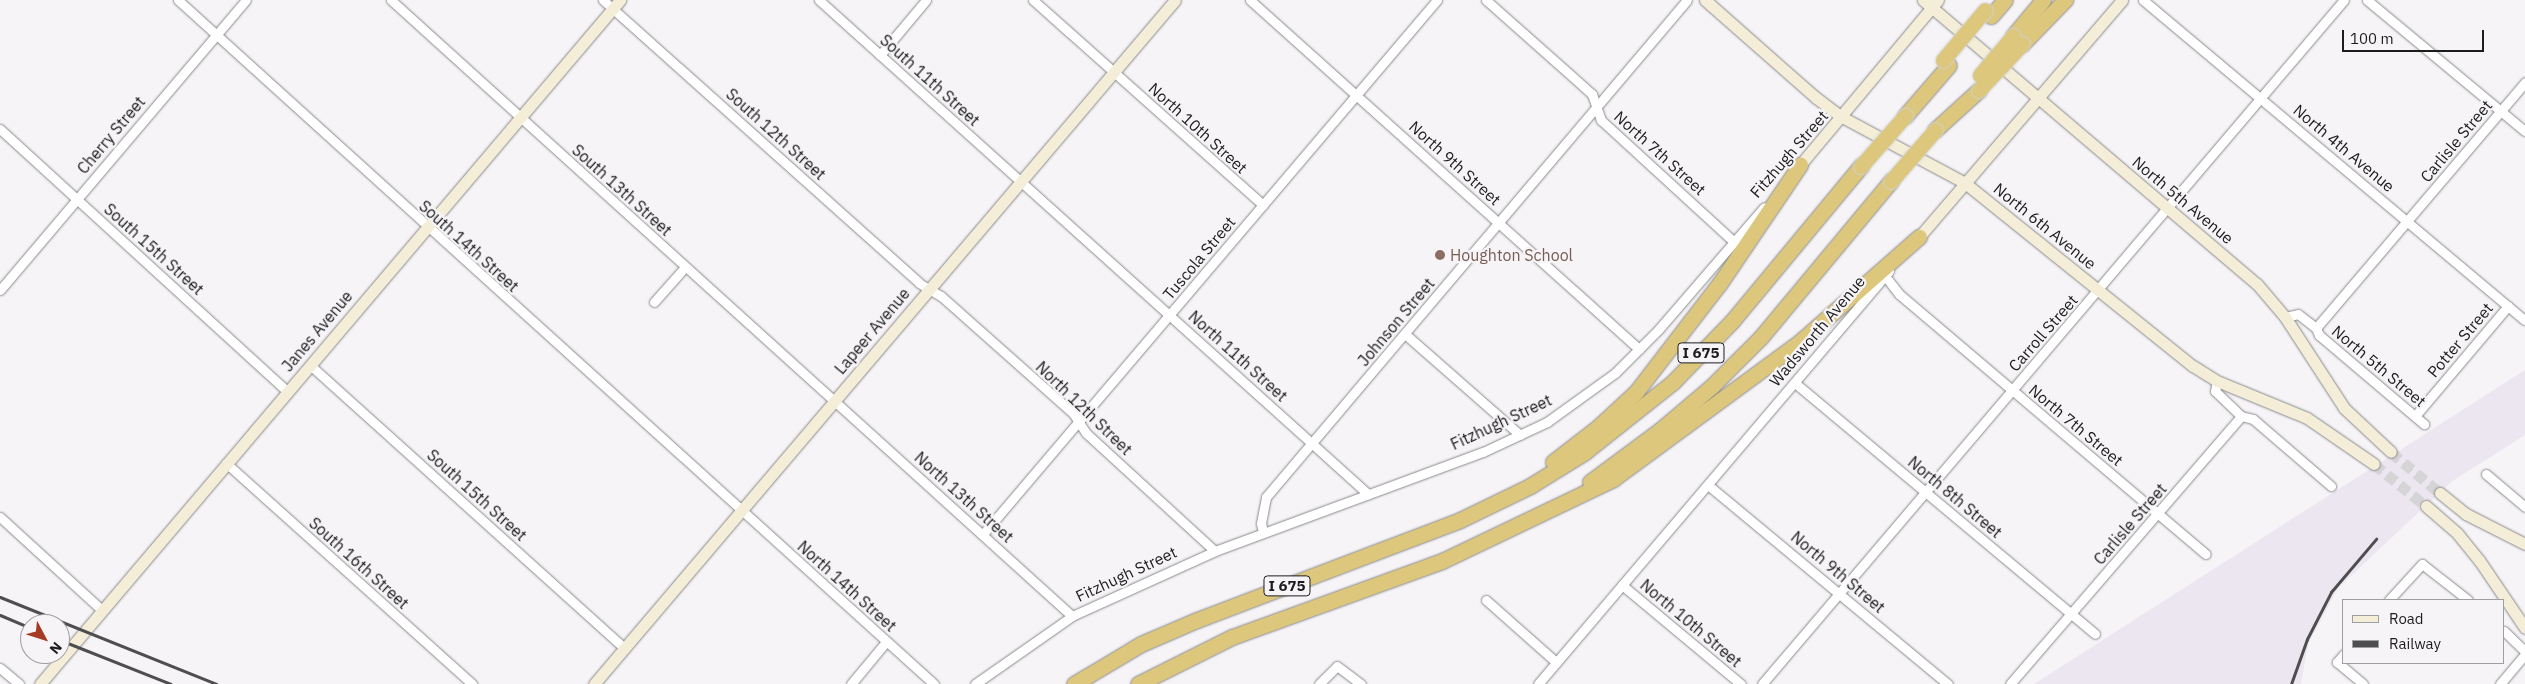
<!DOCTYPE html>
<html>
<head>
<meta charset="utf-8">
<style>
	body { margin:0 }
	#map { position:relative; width:2525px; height:684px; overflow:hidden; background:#f6f4f7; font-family:"IBM Plex Sans",sans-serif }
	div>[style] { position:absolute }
	.built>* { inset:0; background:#ebe6f0 }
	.secondary-tunnel>* { height:11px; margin-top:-5.5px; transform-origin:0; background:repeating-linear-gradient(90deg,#d5d4d6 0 11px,transparent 0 16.5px) }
	.roads { filter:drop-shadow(0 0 1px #8a898b) drop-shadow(0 0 1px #8a898b) }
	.street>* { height:9px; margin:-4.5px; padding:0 4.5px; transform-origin:4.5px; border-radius:4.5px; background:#fff }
	.secondary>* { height:11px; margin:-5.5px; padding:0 5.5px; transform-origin:5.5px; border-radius:5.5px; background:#f4eed8 }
	.highway>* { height:15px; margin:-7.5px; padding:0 7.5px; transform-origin:7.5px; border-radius:7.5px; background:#dcc77c }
	.rail>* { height:3px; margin:-1.5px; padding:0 1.5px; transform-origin:1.5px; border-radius:1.5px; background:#4e4d4f }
	.bridges { filter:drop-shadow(0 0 1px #d2d2d2) drop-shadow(0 0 1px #d2d2d2) }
	.highway-bridge>* { height:15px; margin:-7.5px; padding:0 7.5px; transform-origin:7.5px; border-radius:7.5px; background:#dcc77c }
	.dots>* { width:14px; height:14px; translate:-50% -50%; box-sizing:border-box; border:2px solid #f6f4f7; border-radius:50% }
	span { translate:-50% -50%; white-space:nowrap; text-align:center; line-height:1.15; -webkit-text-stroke:4.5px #f6f4f7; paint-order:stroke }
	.shield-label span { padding:1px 4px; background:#f6f4f7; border:1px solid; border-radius:4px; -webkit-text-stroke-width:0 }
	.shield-label { font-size:15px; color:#1c1c1d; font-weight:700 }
	.street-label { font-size:16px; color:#1c1c1d }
	.education-label { font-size:16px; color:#785e54 }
	.left { translate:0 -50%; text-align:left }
	.legend { position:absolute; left:2342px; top:599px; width:162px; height:65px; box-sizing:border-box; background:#f6f4f7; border:1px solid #9f9ea0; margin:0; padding:6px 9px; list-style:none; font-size:15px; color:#1c1c1d }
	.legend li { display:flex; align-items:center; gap:10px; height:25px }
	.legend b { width:25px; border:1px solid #9f9ea0 }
	.north { position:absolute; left:20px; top:614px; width:50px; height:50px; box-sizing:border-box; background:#f6f4f7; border:1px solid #9f9ea0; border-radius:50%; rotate:130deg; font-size:14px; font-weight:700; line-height:20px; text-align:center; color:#1c1c1d }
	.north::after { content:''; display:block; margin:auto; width:18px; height:22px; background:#a43b23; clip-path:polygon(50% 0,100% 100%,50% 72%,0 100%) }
	.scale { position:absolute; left:2342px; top:30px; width:142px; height:22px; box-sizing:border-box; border:2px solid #1c1c1d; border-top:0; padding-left:6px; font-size:15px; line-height:18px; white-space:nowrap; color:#1c1c1d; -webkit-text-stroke:4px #f6f4f7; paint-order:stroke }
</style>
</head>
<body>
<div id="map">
	<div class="built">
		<div style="clip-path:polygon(2525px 370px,2525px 435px,2451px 482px,2338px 588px,2308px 644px,2301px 684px,2034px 684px)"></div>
	</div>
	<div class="secondary-tunnel">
		<div style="left:2391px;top:452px;width:64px;rotate:39.9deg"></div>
		<div style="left:2374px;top:464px;width:67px;rotate:38.9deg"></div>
	</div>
	<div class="roads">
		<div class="street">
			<div style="left:178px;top:0;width:1020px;rotate:42.14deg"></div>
			<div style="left:391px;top:0;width:918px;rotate:42.13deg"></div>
			<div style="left:603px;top:0;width:424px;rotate:41.8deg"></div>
			<div style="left:919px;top:283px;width:26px;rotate:31deg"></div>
			<div style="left:941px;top:296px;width:176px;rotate:41.6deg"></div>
			<div style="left:1073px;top:413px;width:24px;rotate:57deg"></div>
			<div style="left:1086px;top:433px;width:175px;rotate:42.5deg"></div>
			<div style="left:819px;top:0;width:739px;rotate:41.98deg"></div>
			<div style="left:1033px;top:0;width:308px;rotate:41.7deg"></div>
			<div style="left:1250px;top:0;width:523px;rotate:41.9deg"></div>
			<div style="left:1486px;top:0;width:142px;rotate:41.6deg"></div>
			<div style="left:1592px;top:94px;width:28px;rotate:71deg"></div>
			<div style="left:1601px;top:120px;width:180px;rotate:42.5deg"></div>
			<div style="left:2143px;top:0;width:498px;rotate:40deg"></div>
			<div style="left:2367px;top:0;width:205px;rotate:39.7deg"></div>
			<div style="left:880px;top:55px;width:72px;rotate:-50.1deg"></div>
			<div style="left:0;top:129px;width:389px;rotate:42.4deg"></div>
			<div style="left:1885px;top:276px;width:23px;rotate:52deg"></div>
			<div style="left:1899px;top:294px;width:402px;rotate:40.3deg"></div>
			<div style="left:0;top:290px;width:380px;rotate:-49.7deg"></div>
			<div style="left:654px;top:302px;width:47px;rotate:-48.5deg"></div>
			<div style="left:2285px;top:317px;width:13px;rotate:-13deg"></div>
			<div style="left:2298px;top:314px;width:23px;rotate:38deg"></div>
			<div style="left:2316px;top:328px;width:323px;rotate:-49.6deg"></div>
			<div style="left:2316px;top:328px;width:8px;rotate:67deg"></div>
			<div style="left:2319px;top:335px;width:138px;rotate:40.3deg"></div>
			<div style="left:1405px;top:334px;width:153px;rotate:41.3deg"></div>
			<div style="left:310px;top:365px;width:423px;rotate:42deg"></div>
			<div style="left:1795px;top:383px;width:391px;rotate:39.9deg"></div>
			<div style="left:2241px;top:416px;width:12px;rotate:14deg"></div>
			<div style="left:2253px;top:419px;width:103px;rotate:40.7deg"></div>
			<div style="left:2415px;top:416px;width:144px;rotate:-49.8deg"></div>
			<div style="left:226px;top:463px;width:331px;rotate:41.9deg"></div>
			<div style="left:2486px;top:474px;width:51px;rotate:40.2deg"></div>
			<div style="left:1708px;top:485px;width:312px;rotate:39.7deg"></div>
			<div style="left:0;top:517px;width:138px;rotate:42.4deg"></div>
			<div style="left:1263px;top:533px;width:10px;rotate:-101deg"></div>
			<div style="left:1261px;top:523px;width:26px;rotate:-79deg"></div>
			<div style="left:1266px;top:497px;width:651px;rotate:-49.73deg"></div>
			<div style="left:983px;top:534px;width:701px;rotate:-49.63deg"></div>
			<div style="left:1622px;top:585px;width:155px;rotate:39.8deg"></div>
			<div style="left:1486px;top:600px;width:94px;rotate:41.5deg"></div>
			<div style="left:2389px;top:600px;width:49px;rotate:-47.5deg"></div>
			<div style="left:2422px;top:564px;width:58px;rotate:38deg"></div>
			<div style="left:2504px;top:631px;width:29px;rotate:44deg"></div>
			<div style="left:2344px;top:654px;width:11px;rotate:131deg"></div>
			<div style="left:2337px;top:662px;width:34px;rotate:40deg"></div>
			<div style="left:0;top:668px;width:25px;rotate:40deg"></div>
			<div style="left:851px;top:684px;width:55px;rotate:-50.2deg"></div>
			<div style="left:975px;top:684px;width:118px;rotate:-35deg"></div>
			<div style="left:1072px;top:616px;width:157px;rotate:-24.4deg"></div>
			<div style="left:1215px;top:551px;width:286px;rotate:-20.3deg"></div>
			<div style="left:1483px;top:452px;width:71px;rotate:-25.1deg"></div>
			<div style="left:1547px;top:422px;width:84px;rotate:-35.8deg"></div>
			<div style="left:1615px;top:373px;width:61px;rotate:-45deg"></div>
			<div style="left:1658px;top:330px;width:162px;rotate:-49.2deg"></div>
			<div style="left:1319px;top:684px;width:25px;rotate:-45deg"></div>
			<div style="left:1337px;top:666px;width:30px;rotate:37deg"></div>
			<div style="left:1538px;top:684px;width:542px;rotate:-49.64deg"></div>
			<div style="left:1762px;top:684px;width:898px;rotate:-49.61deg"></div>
			<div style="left:2010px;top:684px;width:354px;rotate:-49.2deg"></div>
			<div style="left:2241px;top:416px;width:36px;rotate:-136deg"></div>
			<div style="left:2215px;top:391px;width:10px;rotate:-79deg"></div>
			<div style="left:2500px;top:684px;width:39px;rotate:-50deg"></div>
		</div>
		<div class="secondary">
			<div style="left:1705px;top:0;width:147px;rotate:41.4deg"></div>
			<div style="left:1815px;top:97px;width:34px;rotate:37deg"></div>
			<div style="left:1842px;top:117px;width:140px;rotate:28.2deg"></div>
			<div style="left:1965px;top:183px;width:292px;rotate:38.8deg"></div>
			<div style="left:2193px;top:366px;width:28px;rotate:32deg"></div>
			<div style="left:2217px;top:381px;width:97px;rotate:22.3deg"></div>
			<div style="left:2307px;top:418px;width:81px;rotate:34.5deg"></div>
			<div style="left:1923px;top:0;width:438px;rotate:40.4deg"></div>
			<div style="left:2257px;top:284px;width:43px;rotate:49.7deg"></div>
			<div style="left:2285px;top:317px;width:108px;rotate:57deg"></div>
			<div style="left:2344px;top:408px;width:64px;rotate:43.1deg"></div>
			<div style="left:1800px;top:165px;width:215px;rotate:-50.1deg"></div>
			<div style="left:1919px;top:237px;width:312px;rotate:-49.4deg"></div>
			<div style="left:2440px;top:493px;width:33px;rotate:39deg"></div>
			<div style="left:2466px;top:514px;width:66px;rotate:27deg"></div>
			<div style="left:2426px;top:506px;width:41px;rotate:41.1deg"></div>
			<div style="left:2457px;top:533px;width:35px;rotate:51deg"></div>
			<div style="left:2479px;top:560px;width:82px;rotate:55.9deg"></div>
			<div style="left:40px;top:684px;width:897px;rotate:-49.7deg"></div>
			<div style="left:594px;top:684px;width:897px;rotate:-49.65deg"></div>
		</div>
		<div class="highway">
			<div style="left:1991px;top:16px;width:21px;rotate:-49deg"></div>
			<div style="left:2013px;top:36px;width:47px;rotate:-50.2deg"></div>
			<div style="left:2022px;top:44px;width:62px;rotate:-45.7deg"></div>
			<div style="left:1905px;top:116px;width:67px;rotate:-49.2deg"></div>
			<div style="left:1935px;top:130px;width:59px;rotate:-42.3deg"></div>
			<div style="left:1553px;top:462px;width:56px;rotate:-37.7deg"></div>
			<div style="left:1597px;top:428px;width:53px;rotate:-42.7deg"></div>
			<div style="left:1636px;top:392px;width:138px;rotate:-52.4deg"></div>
			<div style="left:1720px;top:283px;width:143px;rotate:-55.9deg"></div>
			<div style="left:1590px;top:482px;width:86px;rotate:-36.5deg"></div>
			<div style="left:1659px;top:431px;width:70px;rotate:-40.3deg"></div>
			<div style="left:1712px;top:386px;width:69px;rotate:-45deg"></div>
			<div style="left:1761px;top:337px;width:203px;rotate:-50.2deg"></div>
			<div style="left:1074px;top:684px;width:78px;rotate:-30.8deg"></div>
			<div style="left:1141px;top:644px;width:61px;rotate:-23.2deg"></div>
			<div style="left:1197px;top:620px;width:281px;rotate:-20.8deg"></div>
			<div style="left:1460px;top:520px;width:78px;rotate:-25.9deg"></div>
			<div style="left:1530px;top:486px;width:65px;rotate:-31.7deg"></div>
			<div style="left:1585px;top:452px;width:112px;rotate:-38.5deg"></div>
			<div style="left:1673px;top:382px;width:86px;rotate:-45.9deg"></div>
			<div style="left:1733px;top:320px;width:200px;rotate:-50.3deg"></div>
			<div style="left:1138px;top:684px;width:105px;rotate:-26.6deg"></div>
			<div style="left:1232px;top:637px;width:223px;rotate:-19.9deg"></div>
			<div style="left:1442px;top:561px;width:190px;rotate:-25.6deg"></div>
			<div style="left:1613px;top:479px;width:235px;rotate:-36.3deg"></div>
			<div style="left:1802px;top:340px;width:156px;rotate:-41.4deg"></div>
		</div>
	</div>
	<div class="rail">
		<div style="left:0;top:597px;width:233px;rotate:21.9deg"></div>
		<div style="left:0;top:615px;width:33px;rotate:23deg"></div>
		<div style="left:60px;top:640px;width:119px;rotate:21.6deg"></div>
		<div style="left:2291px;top:684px;width:48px;rotate:-70.4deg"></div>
		<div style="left:2307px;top:639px;width:53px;rotate:-62.9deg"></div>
		<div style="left:2331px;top:592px;width:70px;rotate:-49.7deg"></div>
	</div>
	<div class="bridges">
		<div class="highway-bridge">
			<div style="left:1943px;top:60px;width:65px;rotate:-50deg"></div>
			<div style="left:1980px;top:75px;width:51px;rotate:-49.8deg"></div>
			<div style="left:1979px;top:90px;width:63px;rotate:-46.9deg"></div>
			<div style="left:1861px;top:166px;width:67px;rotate:-48.7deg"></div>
			<div style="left:1891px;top:181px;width:67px;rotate:-49.2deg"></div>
		</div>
	</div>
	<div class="dots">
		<div style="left:1440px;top:255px;background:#8d6e63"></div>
	</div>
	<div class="shield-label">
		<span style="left:1701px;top:353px">I 675</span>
		<span style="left:1287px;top:586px">I 675</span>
	</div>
	<div class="street-label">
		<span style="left:930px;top:80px;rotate:42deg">South 11th Street</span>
		<span style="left:1198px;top:128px;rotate:42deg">North 10th Street</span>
		<span style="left:776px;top:134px;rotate:42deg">South 12th Street</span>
		<span style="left:111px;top:135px;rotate:-50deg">Cherry Street</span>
		<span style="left:2456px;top:141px;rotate:-50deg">Carlisle Street</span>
		<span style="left:2344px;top:148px;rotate:40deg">North 4th Avenue</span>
		<span style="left:1660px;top:153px;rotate:42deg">North 7th Street</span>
		<span style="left:1789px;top:154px;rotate:-49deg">Fitzhugh Street</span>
		<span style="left:1455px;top:163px;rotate:42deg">North 9th Street</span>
		<span style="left:622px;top:190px;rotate:42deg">South 13th Street</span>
		<span style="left:2183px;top:200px;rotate:40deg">North 5th Avenue</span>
		<span style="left:2045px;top:226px;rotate:39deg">North 6th Avenue</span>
		<span style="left:469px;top:246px;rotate:42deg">South 14th Street</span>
		<span style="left:154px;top:249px;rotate:42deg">South 15th Street</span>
		<span style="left:1199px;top:258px;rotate:-50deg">Tuscola Street</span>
		<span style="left:1396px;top:322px;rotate:-50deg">Johnson Street</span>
		<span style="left:317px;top:331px;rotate:-50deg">Janes Avenue</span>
		<span style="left:872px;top:331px;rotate:-50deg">Lapeer Avenue</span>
		<span style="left:1817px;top:331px;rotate:-50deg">Wadsworth Avenue</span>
		<span style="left:2043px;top:333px;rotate:-49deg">Carroll Street</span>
		<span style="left:2460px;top:340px;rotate:-50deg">Potter Street</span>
		<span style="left:1238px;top:356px;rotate:42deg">North 11th Street</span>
		<span style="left:2379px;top:366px;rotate:40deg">North 5th Street</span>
		<span style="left:1084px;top:408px;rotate:44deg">North 12th Street</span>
		<span style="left:1501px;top:422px;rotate:-25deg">Fitzhugh Street</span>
		<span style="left:2076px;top:425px;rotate:40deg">North 7th Street</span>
		<span style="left:477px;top:495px;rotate:42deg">South 15th Street</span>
		<span style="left:964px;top:497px;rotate:42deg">North 13th Street</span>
		<span style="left:1955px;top:497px;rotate:40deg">North 8th Street</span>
		<span style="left:2130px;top:524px;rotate:-49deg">Carlisle Street</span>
		<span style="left:359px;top:563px;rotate:42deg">South 16th Street</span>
		<span style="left:1838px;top:572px;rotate:40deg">North 9th Street</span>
		<span style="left:1126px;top:574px;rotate:-25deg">Fitzhugh Street</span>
		<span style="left:847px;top:586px;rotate:42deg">North 14th Street</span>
		<span style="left:1691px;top:623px;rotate:40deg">North 10th Street</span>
	</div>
	<div class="education-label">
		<span class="left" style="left:1450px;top:255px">Houghton School</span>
	</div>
	<ul class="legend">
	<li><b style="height:6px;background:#f4eed8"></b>Road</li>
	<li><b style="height:6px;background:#4e4d4f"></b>Railway</li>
	</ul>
	<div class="north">N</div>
	<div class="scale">100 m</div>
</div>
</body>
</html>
